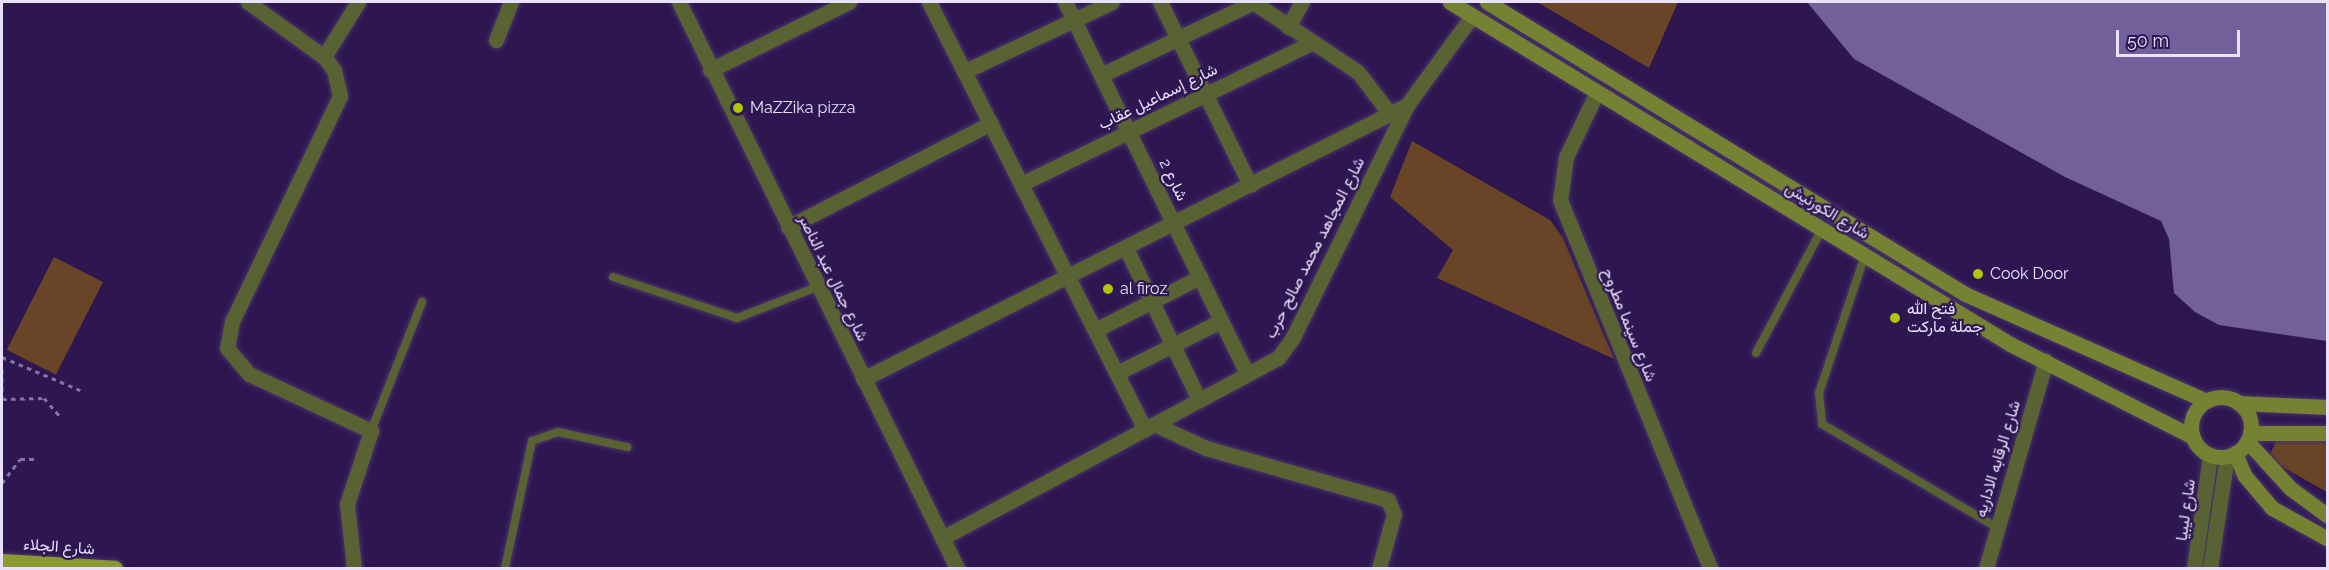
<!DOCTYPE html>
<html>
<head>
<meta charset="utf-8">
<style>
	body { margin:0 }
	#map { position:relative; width:2329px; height:570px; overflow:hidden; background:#2e1751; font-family:Raleway,Vazirmatn,sans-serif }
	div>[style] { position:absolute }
	.green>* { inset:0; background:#6a4426; transform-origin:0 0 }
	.water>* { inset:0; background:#72609b }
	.path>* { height:3px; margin-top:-1.5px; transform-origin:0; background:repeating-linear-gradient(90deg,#8373a0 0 4.5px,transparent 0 9px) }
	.roads { filter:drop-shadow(0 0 2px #483369) drop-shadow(0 0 2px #483369) }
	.lane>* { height:8px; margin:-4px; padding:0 4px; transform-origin:4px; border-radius:4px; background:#596233 }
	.street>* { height:15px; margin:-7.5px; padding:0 7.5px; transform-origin:7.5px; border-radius:7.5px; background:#596233 }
	.secondary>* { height:15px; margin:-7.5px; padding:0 7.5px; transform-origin:7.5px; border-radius:7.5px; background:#758234 }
	.secondary>.ring { margin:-7.5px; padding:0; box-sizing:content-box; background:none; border:15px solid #758234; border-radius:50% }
	.primary>* { height:15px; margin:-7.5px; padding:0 7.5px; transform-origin:7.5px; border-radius:7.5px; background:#8a9a31 }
	.dots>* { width:16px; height:16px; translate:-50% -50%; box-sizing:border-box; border:3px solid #2e1751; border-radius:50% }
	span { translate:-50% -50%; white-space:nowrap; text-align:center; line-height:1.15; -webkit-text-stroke:4.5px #2e1751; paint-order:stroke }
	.street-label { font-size:16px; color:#e9e1fe }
	.poi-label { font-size:16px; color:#e9e1fe }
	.left { translate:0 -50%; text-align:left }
	.frame { position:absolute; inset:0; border:3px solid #e9e1fe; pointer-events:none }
	.scale { position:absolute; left:2116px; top:30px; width:124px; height:27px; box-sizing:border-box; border:3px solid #e9e1fe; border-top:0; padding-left:8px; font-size:18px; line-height:21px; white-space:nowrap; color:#e9e1fe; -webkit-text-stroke:4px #2e1751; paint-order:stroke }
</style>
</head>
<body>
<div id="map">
	<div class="green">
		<div style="clip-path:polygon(1537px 2px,1678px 2px,1649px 68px)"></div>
		<div style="clip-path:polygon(1412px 141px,1550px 220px,1563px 238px,1614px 359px,1437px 278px,1453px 250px,1390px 197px)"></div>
		<div style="left:54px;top:257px;width:55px;height:104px;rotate:27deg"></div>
		<div style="clip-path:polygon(2278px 437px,2327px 439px,2327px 492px,2268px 459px)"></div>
	</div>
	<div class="water">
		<div style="clip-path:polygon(1807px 2px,2327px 2px,2327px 341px,2219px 325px,2195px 312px,2174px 293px,2169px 239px,2161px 221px,2065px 177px,1854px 59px)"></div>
	</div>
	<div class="path">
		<div style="left:2px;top:357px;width:85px;rotate:22.9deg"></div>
		<div style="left:2px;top:369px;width:28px;rotate:90deg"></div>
		<div style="left:2px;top:399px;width:42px;rotate:-1.4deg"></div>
		<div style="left:44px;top:398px;width:23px;rotate:49deg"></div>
		<div style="left:2px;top:483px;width:30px;rotate:-53deg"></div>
		<div style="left:20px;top:459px;width:17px"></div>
	</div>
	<div class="roads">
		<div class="lane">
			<div style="left:1865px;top:255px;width:145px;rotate:108.4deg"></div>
			<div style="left:1819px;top:393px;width:31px;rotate:84deg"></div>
			<div style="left:1822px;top:424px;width:202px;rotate:30.6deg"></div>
			<div style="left:613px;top:277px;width:131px;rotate:18.3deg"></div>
			<div style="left:737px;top:318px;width:86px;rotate:-21.2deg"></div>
			<div style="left:1756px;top:353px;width:140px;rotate:-62deg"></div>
			<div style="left:371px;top:431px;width:139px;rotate:-68.4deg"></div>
			<div style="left:505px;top:568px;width:130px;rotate:-78deg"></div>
			<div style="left:532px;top:441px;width:28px;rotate:-19deg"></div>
			<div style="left:558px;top:432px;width:71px;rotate:12.3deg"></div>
		</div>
		<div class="street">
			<div style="left:248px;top:2px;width:94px;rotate:35.9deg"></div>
			<div style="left:324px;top:57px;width:16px;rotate:52deg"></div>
			<div style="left:334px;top:70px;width:27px;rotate:77deg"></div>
			<div style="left:340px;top:96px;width:250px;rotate:115.6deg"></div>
			<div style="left:232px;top:321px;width:27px;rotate:100deg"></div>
			<div style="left:227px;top:348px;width:34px;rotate:50deg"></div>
			<div style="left:249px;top:374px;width:135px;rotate:25deg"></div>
			<div style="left:371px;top:431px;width:77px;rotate:108.2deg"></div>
			<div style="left:347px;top:504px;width:64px;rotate:83.8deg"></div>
			<div style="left:679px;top:2px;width:631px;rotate:63.84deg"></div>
			<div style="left:929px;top:2px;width:479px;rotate:63.2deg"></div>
			<div style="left:1065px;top:2px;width:414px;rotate:63.9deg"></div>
			<div style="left:1160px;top:2px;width:204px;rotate:63.8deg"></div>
			<div style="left:1253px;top:2px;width:126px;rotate:33.7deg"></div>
			<div style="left:1358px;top:72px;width:53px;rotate:52.7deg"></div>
			<div style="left:1288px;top:27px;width:29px;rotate:-61deg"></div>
			<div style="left:496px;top:40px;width:41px;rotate:-68.5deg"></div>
			<div style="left:324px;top:57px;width:65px;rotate:-58.3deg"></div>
			<div style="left:710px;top:70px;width:155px;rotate:-26.1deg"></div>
			<div style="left:965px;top:71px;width:162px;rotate:-25.1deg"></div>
			<div style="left:1101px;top:75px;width:170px;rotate:-25.5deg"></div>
			<div style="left:1596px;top:94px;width:70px;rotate:115.5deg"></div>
			<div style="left:1566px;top:157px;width:43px;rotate:97.9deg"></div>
			<div style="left:1560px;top:200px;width:397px;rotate:67.8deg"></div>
			<div style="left:1021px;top:184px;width:322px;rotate:-25.9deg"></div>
			<div style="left:788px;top:227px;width:228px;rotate:-27.1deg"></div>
			<div style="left:1126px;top:248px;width:169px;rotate:64.3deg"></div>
			<div style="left:1095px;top:330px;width:118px;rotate:-26.8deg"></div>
			<div style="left:1117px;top:373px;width:116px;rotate:-26.6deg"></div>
			<div style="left:863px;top:379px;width:609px;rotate:-26.73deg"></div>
			<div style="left:1154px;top:424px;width:57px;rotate:24.8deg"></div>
			<div style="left:1206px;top:448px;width:189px;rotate:15.9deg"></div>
			<div style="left:1388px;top:500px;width:15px;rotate:67deg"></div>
			<div style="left:1394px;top:514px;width:56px;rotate:105.5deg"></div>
			<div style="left:942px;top:538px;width:381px;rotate:-28.2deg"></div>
			<div style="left:1278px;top:358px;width:26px;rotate:-54deg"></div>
			<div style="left:1293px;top:337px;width:258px;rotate:-63.8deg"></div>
			<div style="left:1407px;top:105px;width:110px;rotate:-53.9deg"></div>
			<div style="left:1986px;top:568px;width:216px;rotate:-73.9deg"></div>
			<div style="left:2194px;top:568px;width:114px;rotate:-81.9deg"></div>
			<div style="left:2210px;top:568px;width:113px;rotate:-81.4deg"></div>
		</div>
		<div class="secondary">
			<div style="left:1450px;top:2px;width:656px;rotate:31.41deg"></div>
			<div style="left:2010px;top:344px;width:205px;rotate:26.9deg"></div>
			<div style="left:1487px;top:2px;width:560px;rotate:31.42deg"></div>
			<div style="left:1965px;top:294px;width:264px;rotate:23.9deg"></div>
			<div class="ring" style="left:2191px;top:397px;width:45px;height:45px"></div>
			<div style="left:2238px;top:403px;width:90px;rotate:2.5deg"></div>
			<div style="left:2250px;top:433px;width:78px"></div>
			<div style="left:2247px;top:441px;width:64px;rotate:47.5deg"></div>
			<div style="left:2290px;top:488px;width:47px;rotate:36.4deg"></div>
			<div style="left:2235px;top:453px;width:25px;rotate:67deg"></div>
			<div style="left:2245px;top:476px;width:42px;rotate:49.8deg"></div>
			<div style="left:2272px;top:508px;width:64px;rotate:29deg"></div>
		</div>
		<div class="primary">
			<div style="left:2px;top:561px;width:113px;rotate:3.5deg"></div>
		</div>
	</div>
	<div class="dots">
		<div style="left:738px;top:108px;background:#afc505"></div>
		<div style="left:1978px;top:274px;background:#afc505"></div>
		<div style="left:1108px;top:289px;background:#afc505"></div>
		<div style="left:1895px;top:318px;background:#afc505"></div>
	</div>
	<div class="street-label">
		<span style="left:1158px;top:97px;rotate:-26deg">شارع إسماعيل عقاب</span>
		<span style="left:1173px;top:180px;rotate:64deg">شارع 2</span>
		<span style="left:1827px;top:211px;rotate:31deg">شارع الكورنيش</span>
		<span style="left:1315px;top:248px;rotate:-63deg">شارع المجاهد محمد صالح حرب</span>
		<span style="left:833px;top:278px;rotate:64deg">شارع جمال عبد الناصر</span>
		<span style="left:1629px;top:325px;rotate:68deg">شارع سينما مطروح</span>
		<span style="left:1998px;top:459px;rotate:-73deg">شارع الرقابه الاداريه</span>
		<span style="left:2186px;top:510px;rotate:-82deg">شارع ليبيا</span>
		<span style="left:59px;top:547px;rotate:4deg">شارع الجلاء</span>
	</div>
	<div class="poi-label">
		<span class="left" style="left:750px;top:108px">MaZZika pizza</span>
		<span class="left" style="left:1990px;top:274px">Cook Door</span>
		<span class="left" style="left:1120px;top:289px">al firoz</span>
		<span class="left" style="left:1907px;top:318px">فتح الله<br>جملة ماركت</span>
	</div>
	<div class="frame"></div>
	<div class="scale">50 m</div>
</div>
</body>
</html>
